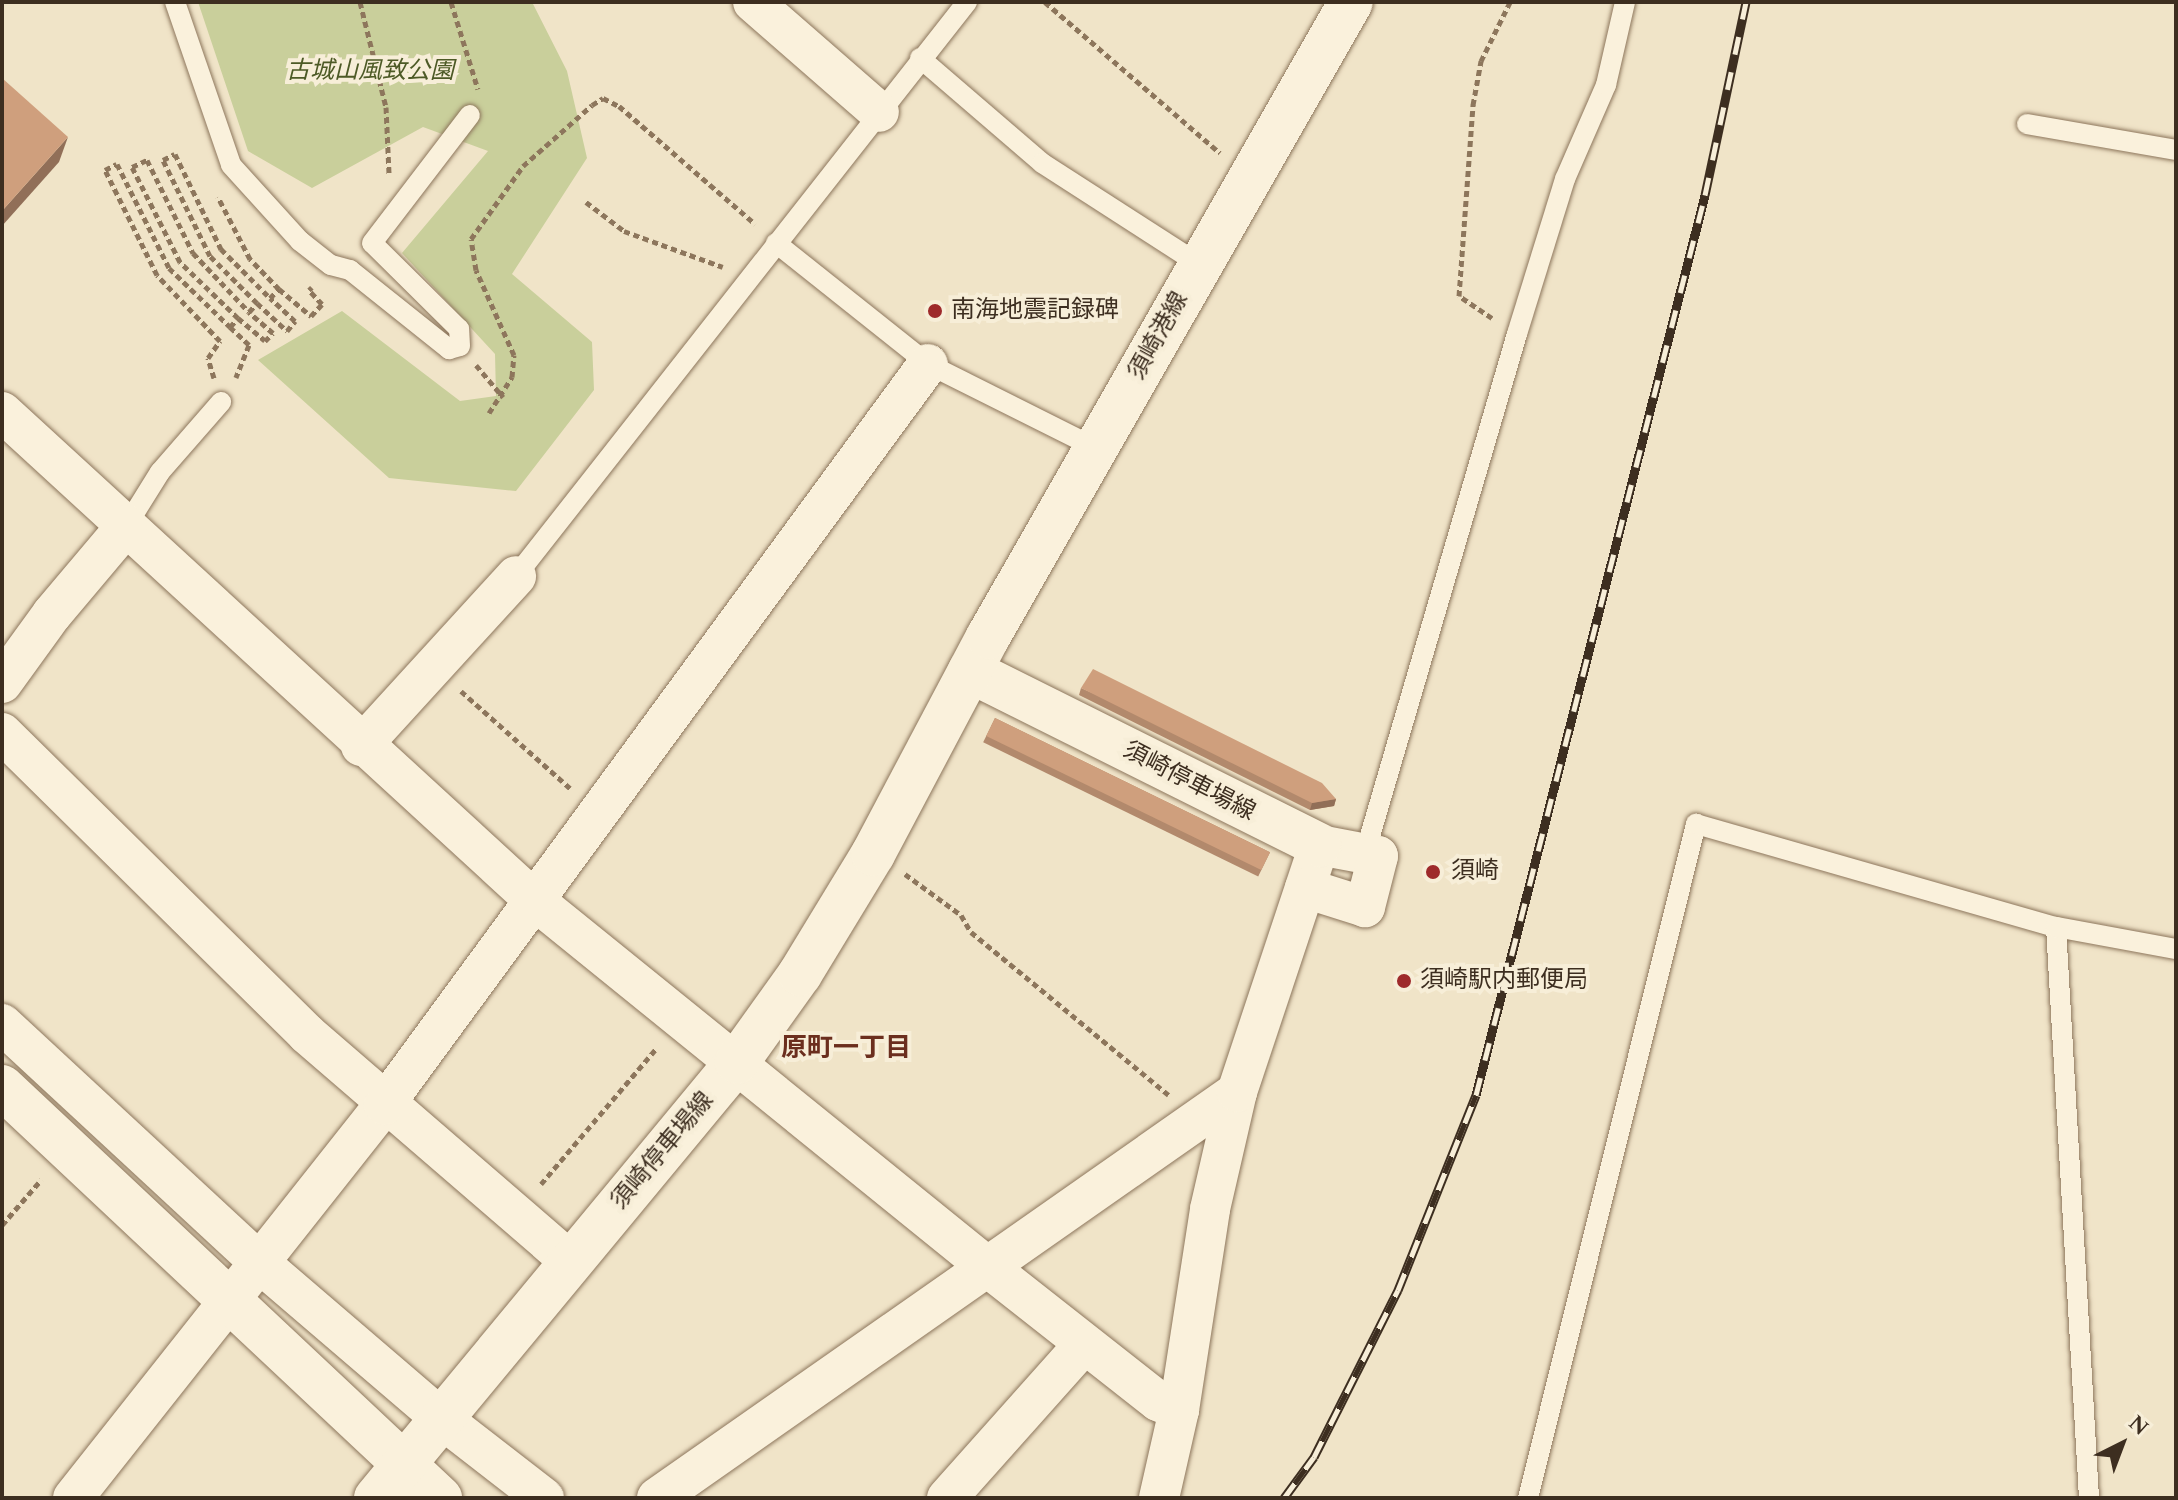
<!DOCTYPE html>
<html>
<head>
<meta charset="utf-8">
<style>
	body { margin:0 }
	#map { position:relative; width:2178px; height:1500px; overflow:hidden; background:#f0e4c8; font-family:Spectral,"Noto Sans JP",serif }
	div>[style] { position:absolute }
	.green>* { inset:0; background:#c9cf9b }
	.path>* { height:5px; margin-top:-2.5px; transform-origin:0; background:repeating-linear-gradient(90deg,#8d765c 0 6px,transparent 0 10px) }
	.roads { filter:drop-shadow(0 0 2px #8d765c) drop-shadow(0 0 2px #8d765c) }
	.lane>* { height:20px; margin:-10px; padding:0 10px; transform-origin:10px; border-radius:10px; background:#faf1dc }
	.street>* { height:40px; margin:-20px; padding:0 20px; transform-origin:20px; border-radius:20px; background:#faf1dc }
	.secondary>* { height:44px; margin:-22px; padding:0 22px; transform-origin:22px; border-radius:22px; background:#faf1dc }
	.rail>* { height:9px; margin-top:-4.5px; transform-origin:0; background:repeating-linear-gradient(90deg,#f7eed8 0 18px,#3d2e20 0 36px); box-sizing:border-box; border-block:2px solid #3d2e20 }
	.wall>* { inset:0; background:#b2896c; transform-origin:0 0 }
	.shaded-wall>* { inset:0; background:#916f58 }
	.building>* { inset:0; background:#cf9f7d; transform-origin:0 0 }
	.dots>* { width:22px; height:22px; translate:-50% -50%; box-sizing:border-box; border:4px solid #f7eed8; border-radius:50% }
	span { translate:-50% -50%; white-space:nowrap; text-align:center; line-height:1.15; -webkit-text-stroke:8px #f7eed8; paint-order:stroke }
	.park-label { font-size:24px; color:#4d5a26; font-style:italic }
	.poi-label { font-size:24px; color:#3d2e20 }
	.left { translate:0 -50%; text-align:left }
	.street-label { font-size:24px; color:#3d2e20 }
	.neighbourhood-label { font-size:26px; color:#6b2e1e; font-weight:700 }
	.frame { position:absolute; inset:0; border:4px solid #3d2e20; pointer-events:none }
	.north { position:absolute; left:2082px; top:1404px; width:80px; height:80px; -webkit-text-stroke:6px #f7eed8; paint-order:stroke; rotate:42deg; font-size:22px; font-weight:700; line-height:32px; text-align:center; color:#3d2e20 }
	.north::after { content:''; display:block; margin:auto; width:28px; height:36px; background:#3d2e20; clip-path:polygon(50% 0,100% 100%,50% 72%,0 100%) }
</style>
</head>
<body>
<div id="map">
	<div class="green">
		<div style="clip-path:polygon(198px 2px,532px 2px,567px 71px,587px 158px,512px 274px,592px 342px,594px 390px,516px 491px,389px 478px,258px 360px,342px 311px,460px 401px,496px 396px,495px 354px,402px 253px,488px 151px,423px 127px,312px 188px,248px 151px)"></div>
	</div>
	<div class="path">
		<div style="left:360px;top:2px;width:108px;rotate:76.1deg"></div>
		<div style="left:386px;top:107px;width:67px;rotate:87.4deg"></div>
		<div style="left:451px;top:2px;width:91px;rotate:72.8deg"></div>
		<div style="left:1045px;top:2px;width:231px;rotate:40.8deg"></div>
		<div style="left:586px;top:202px;width:48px;rotate:37.3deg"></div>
		<div style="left:624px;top:231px;width:105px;rotate:20deg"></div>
		<div style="left:279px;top:289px;width:42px;rotate:40.2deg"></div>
		<div style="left:311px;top:316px;width:16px;rotate:-47deg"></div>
		<div style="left:322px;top:304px;width:19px;rotate:-133deg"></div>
		<div style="left:309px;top:290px;width:4px;rotate:-45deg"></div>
		<div style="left:257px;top:303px;width:41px;rotate:43deg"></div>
		<div style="left:287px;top:331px;width:13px;rotate:-51deg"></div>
		<div style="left:295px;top:321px;width:34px;rotate:-137deg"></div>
		<div style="left:238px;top:318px;width:35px;rotate:40deg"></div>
		<div style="left:265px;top:341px;width:11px;rotate:-45deg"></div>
		<div style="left:273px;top:333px;width:32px;rotate:-139deg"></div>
		<div style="left:1492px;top:318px;width:40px;rotate:-146deg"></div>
		<div style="left:1459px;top:296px;width:192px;rotate:-85.8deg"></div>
		<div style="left:1473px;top:105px;width:45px;rotate:-79.7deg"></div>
		<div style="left:1481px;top:61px;width:66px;rotate:-63.8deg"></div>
		<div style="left:230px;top:327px;width:26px;rotate:43deg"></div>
		<div style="left:249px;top:345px;width:35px;rotate:112deg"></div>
		<div style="left:476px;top:365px;width:42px;rotate:49.8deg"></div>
		<div style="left:214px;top:378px;width:21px;rotate:-107deg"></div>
		<div style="left:208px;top:358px;width:21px;rotate:-55deg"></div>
		<div style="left:220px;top:341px;width:91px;rotate:-133.7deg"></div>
		<div style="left:157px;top:275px;width:117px;rotate:-116.3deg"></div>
		<div style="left:105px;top:170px;width:13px;rotate:-27deg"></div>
		<div style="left:117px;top:164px;width:116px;rotate:63.4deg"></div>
		<div style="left:169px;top:268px;width:85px;rotate:44deg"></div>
		<div style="left:230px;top:327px;width:12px;rotate:-48deg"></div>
		<div style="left:238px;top:318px;width:81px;rotate:-136deg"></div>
		<div style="left:180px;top:262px;width:106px;rotate:-116.8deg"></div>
		<div style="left:132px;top:167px;width:17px;rotate:-25deg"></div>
		<div style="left:147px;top:160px;width:104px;rotate:63.7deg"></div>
		<div style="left:193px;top:253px;width:81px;rotate:46.5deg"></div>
		<div style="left:249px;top:312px;width:12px;rotate:-48deg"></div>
		<div style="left:257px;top:303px;width:66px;rotate:-135deg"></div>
		<div style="left:210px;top:256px;width:107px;rotate:-116.1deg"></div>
		<div style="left:163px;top:160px;width:13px;rotate:-27deg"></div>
		<div style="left:175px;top:154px;width:106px;rotate:64.2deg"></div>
		<div style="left:221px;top:249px;width:69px;rotate:45deg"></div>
		<div style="left:270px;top:298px;width:13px;rotate:-45deg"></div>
		<div style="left:279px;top:289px;width:42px;rotate:-134deg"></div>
		<div style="left:250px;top:259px;width:70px;rotate:-117.3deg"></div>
		<div style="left:489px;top:413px;width:43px;rotate:-57.4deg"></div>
		<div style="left:512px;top:377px;width:22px;rotate:-85deg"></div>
		<div style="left:514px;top:355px;width:93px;rotate:-114.1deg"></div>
		<div style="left:476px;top:270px;width:31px;rotate:-99deg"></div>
		<div style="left:471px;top:239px;width:90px;rotate:-54.5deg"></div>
		<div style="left:523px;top:166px;width:92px;rotate:-41.5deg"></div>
		<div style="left:592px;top:105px;width:13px;rotate:-32deg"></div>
		<div style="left:603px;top:98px;width:18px;rotate:27deg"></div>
		<div style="left:619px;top:106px;width:180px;rotate:40.9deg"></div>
		<div style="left:461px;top:691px;width:146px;rotate:41.7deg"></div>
		<div style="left:905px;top:874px;width:69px;rotate:36.2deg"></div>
		<div style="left:961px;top:915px;width:20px;rotate:60deg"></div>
		<div style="left:971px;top:932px;width:256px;rotate:39.5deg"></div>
		<div style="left:541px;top:1184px;width:177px;rotate:-49.6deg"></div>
		<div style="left:2px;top:1225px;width:60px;rotate:-49.1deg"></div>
	</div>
	<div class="roads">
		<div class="lane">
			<div style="left:175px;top:2px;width:172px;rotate:71deg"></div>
			<div style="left:231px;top:165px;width:103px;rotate:47.8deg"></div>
			<div style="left:300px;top:241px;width:39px;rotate:38deg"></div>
			<div style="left:331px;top:265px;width:20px;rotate:15deg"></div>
			<div style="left:350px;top:270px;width:127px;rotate:38.6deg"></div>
			<div style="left:449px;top:349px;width:11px;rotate:-15deg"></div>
			<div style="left:460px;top:346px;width:17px;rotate:-93deg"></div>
			<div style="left:459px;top:329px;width:122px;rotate:-135.3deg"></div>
			<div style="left:372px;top:243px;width:161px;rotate:-52.6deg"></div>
			<div style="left:920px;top:58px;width:161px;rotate:40.7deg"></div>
			<div style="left:1042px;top:163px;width:188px;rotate:32.8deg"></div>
			<div style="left:2027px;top:124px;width:151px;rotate:9.9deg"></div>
			<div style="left:776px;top:243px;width:194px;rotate:38.5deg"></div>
			<div style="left:928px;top:364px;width:188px;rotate:26.6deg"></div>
			<div style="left:127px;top:525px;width:62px;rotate:-58.1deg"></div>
			<div style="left:160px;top:472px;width:93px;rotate:-48.9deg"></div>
			<div style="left:516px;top:576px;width:730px;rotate:-51.84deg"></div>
			<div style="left:1365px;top:853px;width:541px;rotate:-73.68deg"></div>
			<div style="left:1517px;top:334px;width:162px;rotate:-72.8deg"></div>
			<div style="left:1565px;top:179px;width:103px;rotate:-66.4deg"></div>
			<div style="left:1606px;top:85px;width:85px;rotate:-77.1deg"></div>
			<div style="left:2056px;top:927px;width:572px;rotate:86.69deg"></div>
			<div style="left:1528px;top:1498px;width:695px;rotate:-76deg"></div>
			<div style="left:1696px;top:824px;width:374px;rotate:16deg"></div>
			<div style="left:2056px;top:927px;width:122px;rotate:10.4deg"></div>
		</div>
		<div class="street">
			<div style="left:753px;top:2px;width:167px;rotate:41.1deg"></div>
			<div style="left:2px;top:412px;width:722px;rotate:42.53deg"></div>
			<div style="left:534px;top:900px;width:580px;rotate:38.98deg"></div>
			<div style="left:985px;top:1265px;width:220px;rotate:38.2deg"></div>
			<div style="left:1158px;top:1401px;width:23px;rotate:23deg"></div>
			<div style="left:2px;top:683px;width:85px;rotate:-54.1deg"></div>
			<div style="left:52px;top:614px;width:116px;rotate:-49.9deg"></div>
			<div style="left:2px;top:733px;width:429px;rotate:44.6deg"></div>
			<div style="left:307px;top:1034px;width:349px;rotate:40.8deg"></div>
			<div style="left:361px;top:746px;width:230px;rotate:-47.6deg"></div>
			<div style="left:2px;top:1024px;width:353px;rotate:42.8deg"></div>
			<div style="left:261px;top:1264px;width:238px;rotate:40.6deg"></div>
			<div style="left:442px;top:1419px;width:129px;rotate:37.8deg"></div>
			<div style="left:73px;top:1498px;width:501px;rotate:-51.64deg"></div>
			<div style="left:384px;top:1105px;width:919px;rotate:-53.72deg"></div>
			<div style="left:657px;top:1498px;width:708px;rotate:-34.99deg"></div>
			<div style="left:947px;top:1498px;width:206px;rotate:-48.3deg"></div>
			<div style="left:1159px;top:1498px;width:90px;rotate:-77.2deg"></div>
			<div style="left:1179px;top:1410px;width:203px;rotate:-81.2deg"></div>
			<div style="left:1210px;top:1209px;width:120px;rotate:-77deg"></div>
			<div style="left:1237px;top:1092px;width:260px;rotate:-71.6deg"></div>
			<div style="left:1319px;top:845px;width:60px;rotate:10.6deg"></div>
			<div style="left:1378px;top:856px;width:53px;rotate:104.3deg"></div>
			<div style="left:1365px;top:907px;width:63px;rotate:-162.4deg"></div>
		</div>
		<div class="secondary">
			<div style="left:970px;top:671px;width:390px;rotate:26.5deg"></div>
			<div style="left:2px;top:1087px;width:601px;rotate:43.18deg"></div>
			<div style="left:376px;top:1498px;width:566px;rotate:-50.38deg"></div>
			<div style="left:737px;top:1062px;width:108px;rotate:-54.4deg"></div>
			<div style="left:800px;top:974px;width:140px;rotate:-58.7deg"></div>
			<div style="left:873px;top:854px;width:246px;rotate:-62.1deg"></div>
			<div style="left:988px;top:637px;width:731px;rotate:-60.25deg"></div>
		</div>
	</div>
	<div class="rail">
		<div style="left:1284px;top:1498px;width:51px;rotate:-53.8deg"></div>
		<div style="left:1314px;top:1457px;width:187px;rotate:-63.3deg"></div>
		<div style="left:1398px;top:1290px;width:210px;rotate:-68.2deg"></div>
		<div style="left:1476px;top:1095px;width:929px;rotate:-75.72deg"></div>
		<div style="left:1705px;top:195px;width:197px;rotate:-78deg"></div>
	</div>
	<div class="wall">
		<div style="clip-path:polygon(1081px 688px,1336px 799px,1334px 806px,1310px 810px,1079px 695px)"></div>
		<div style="left:995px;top:718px;width:306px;height:27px;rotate:26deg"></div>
	</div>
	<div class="shaded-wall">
		<div style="clip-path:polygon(68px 137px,59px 162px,2px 226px,2px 211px)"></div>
		<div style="clip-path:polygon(1336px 799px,1334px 806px,1310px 810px,1312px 803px)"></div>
	</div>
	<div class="building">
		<div style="clip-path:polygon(2px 78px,68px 137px,2px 211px)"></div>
		<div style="clip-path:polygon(1093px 669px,1322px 783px,1336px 799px,1312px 803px,1081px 688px)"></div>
		<div style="left:995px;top:718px;width:306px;height:20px;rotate:26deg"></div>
	</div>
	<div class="dots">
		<div style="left:935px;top:311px;background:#9e2a2b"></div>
		<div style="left:1433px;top:872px;background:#9e2a2b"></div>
		<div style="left:1404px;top:981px;background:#9e2a2b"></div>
	</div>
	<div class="park-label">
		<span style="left:370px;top:72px">古城山風致公園</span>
	</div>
	<div class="poi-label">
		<span class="left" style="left:951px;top:311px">南海地震記録碑</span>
		<span class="left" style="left:1451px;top:872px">須崎</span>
		<span class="left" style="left:1420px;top:981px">須崎駅内郵便局</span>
	</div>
	<div class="street-label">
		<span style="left:1159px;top:336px;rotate:-61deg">須崎港線</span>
		<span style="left:1189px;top:782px;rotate:27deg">須崎停車場線</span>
		<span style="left:663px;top:1151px;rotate:-50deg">須崎停車場線</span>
	</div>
	<div class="neighbourhood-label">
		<span style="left:846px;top:1049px">原町一丁目</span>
	</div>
	<div class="frame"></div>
	<div class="north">N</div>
</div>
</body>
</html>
